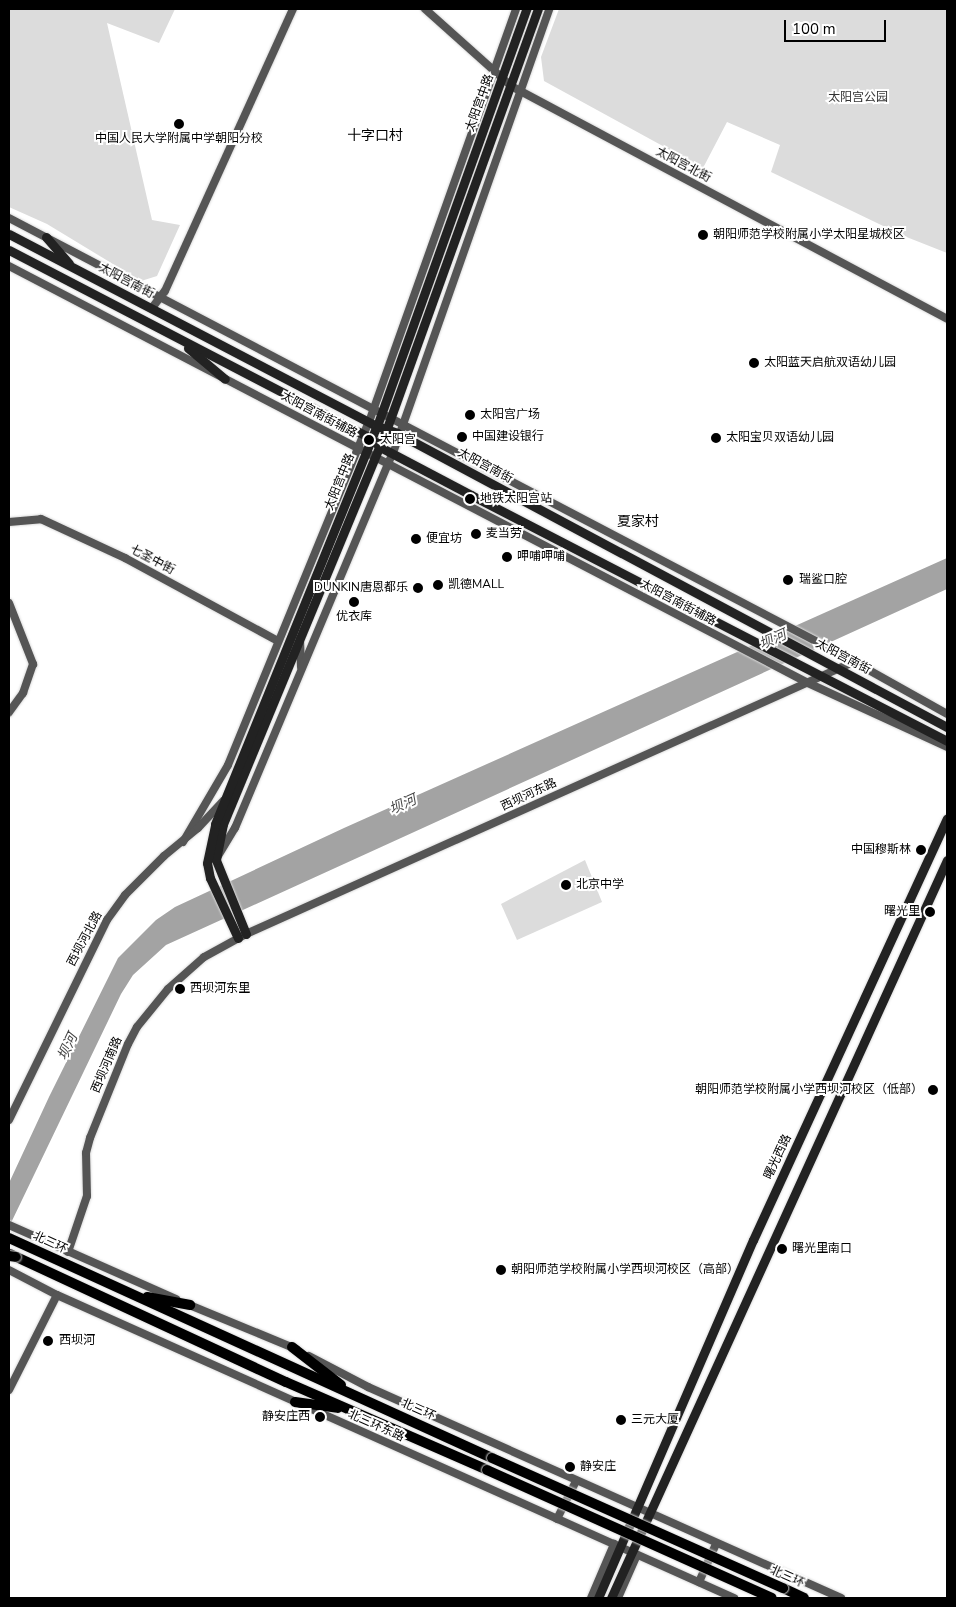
<!DOCTYPE html>
<html>
<head>
<meta charset="utf-8">
<style>
	body { margin:0 }
	#map { position:relative; width:956px; height:1607px; overflow:hidden; background:#fff; font-family:"Nunito Sans","Noto Sans SC",sans-serif }
	div>[style] { position:absolute }
	.green>* { inset:0; background:#dcdcdc }
	.water>* { inset:0; background:#a3a3a3 }
	.roads { filter:drop-shadow(0 0 1px #dbdbdb) drop-shadow(0 0 1px #dbdbdb) }
	.tertiary>* { height:8px; margin:-4px; padding:0 4px; transform-origin:4px; border-radius:4px; background:#555 }
	.secondary>* { height:9px; margin:-4.5px; padding:0 4.5px; transform-origin:4.5px; border-radius:4.5px; background:#222 }
	.trunk>* { height:10px; margin:-5px; padding:0 5px; transform-origin:5px; border-radius:5px; background:#000 }
	.bridges { filter:drop-shadow(0 0 1px #dbdbdb) drop-shadow(0 0 1px #dbdbdb) }
	.trunk-bridge>* { height:10px; margin:-5px; padding:0 5px; transform-origin:5px; border-radius:5px; background:#000 }
	.dots>* { width:14px; height:14px; translate:-50% -50%; box-sizing:border-box; border:2px solid #fff; border-radius:50% }
	span { translate:-50% -50%; white-space:nowrap; text-align:center; line-height:1.15; -webkit-text-stroke:4px #fff; paint-order:stroke }
	.park-label { font-size:12px; color:#333 }
	.street-label { font-size:12px; color:#000 }
	.poi-label { font-size:12px; color:#000 }
	.left { translate:0 -50%; text-align:left }
	.right { translate:-100% -50%; text-align:right }
	.neighbourhood-label { font-size:14px; color:#000 }
	.water-label { font-size:14px; color:#444; font-style:italic }
	.frame { position:absolute; inset:0; border:10px solid #000; pointer-events:none }
	.scale { position:absolute; left:784px; top:20px; width:102px; height:22px; box-sizing:border-box; border:2px solid #000; border-top:0; padding-left:6px; font-size:15px; line-height:18px; white-space:nowrap; color:#000; -webkit-text-stroke:4px #fff; paint-order:stroke }
</style>
</head>
<body>
<div id="map">
	<div class="green">
		<div style="clip-path:polygon(9px 9px,175px 9px,159px 43px,107px 23px,152px 220px,180px 225px,157px 276px,141px 281px,47px 224px,9px 207px)"></div>
		<div style="clip-path:polygon(559px 9px,947px 9px,947px 253px,904px 236px,771px 172px,780px 145px,727px 122px,703px 168px,544px 81px,541px 57px)"></div>
		<div style="clip-path:polygon(585px 860px,602px 902px,517px 940px,501px 904px)"></div>
	</div>
	<div class="water">
		<div style="clip-path:polygon(947px 558px,947px 589px,166px 945px,133px 975px,121px 994px,9px 1227px,9px 1183px,49px 1097px,118px 958px,156px 920px,175px 907px,344px 828px)"></div>
	</div>
	<div class="roads">
		<div class="tertiary">
			<div style="left:425px;top:9px;width:115px;rotate:41.8deg"></div>
			<div style="left:511px;top:86px;width:494px;rotate:28.1deg"></div>
			<div style="left:9px;top:218px;width:930px;rotate:27.67deg"></div>
			<div style="left:833px;top:650px;width:131px;rotate:29.3deg"></div>
			<div style="left:9px;top:266px;width:901px;rotate:27.56deg"></div>
			<div style="left:808px;top:683px;width:153px;rotate:24.7deg"></div>
			<div style="left:152px;top:308px;width:21px;rotate:-53deg"></div>
			<div style="left:165px;top:291px;width:310px;rotate:-65.6deg"></div>
			<div style="left:9px;top:522px;width:32px;rotate:-5deg"></div>
			<div style="left:41px;top:519px;width:93px;rotate:24.9deg"></div>
			<div style="left:125px;top:558px;width:174px;rotate:28.5deg"></div>
			<div style="left:9px;top:603px;width:66px;rotate:68.5deg"></div>
			<div style="left:33px;top:664px;width:31px;rotate:109deg"></div>
			<div style="left:23px;top:693px;width:24px;rotate:126deg"></div>
			<div style="left:300px;top:639px;width:28px;rotate:88deg"></div>
			<div style="left:183px;top:842px;width:89px;rotate:-59.7deg"></div>
			<div style="left:228px;top:765px;width:371px;rotate:-67.7deg"></div>
			<div style="left:369px;top:422px;width:438px;rotate:-70.4deg"></div>
			<div style="left:218px;top:856px;width:33px;rotate:-59deg"></div>
			<div style="left:235px;top:828px;width:407px;rotate:-67.2deg"></div>
			<div style="left:393px;top:453px;width:471px;rotate:-70.6deg"></div>
			<div style="left:9px;top:1120px;width:223px;rotate:-63.9deg"></div>
			<div style="left:107px;top:920px;width:31px;rotate:-54deg"></div>
			<div style="left:125px;top:895px;width:55px;rotate:-45deg"></div>
			<div style="left:164px;top:856px;width:44px;rotate:-39.5deg"></div>
			<div style="left:198px;top:828px;width:38px;rotate:-47deg"></div>
			<div style="left:9px;top:1225px;width:183px;rotate:23.9deg"></div>
			<div style="left:68px;top:1252px;width:59px;rotate:-71.3deg"></div>
			<div style="left:87px;top:1196px;width:43px;rotate:-91.3deg"></div>
			<div style="left:86px;top:1153px;width:16px;rotate:-75deg"></div>
			<div style="left:90px;top:1138px;width:101px;rotate:-68deg"></div>
			<div style="left:128px;top:1044px;width:19px;rotate:-62deg"></div>
			<div style="left:137px;top:1027px;width:49px;rotate:-50.8deg"></div>
			<div style="left:168px;top:989px;width:48px;rotate:-41.6deg"></div>
			<div style="left:204px;top:957px;width:48px;rotate:-28.7deg"></div>
			<div style="left:246px;top:934px;width:665px;rotate:-24.14deg"></div>
			<div style="left:9px;top:1270px;width:54px;rotate:27.5deg"></div>
			<div style="left:57px;top:1295px;width:742px;rotate:24.11deg"></div>
			<div style="left:187px;top:1304px;width:118px;rotate:22.4deg"></div>
			<div style="left:309px;top:1356px;width:67px;rotate:27.7deg"></div>
			<div style="left:368px;top:1387px;width:518px;rotate:24.04deg"></div>
			<div style="left:9px;top:1390px;width:106px;rotate:-63.2deg"></div>
			<div style="left:557px;top:1519px;width:42px;rotate:-63.4deg"></div>
			<div style="left:699px;top:1582px;width:42px;rotate:-65.9deg"></div>
			<div style="left:591px;top:1598px;width:59px;rotate:-66.9deg"></div>
			<div style="left:618px;top:1598px;width:47px;rotate:-66.2deg"></div>
		</div>
		<div class="secondary">
			<div style="left:9px;top:234px;width:415px;rotate:27.6deg"></div>
			<div style="left:377px;top:426px;width:21px;rotate:19deg"></div>
			<div style="left:397px;top:433px;width:624px;rotate:28.13deg"></div>
			<div style="left:46px;top:237px;width:35px;rotate:49deg"></div>
			<div style="left:9px;top:250px;width:409px;rotate:27.5deg"></div>
			<div style="left:372px;top:439px;width:11px;rotate:45deg"></div>
			<div style="left:380px;top:447px;width:103px;rotate:27.8deg"></div>
			<div style="left:471px;top:495px;width:536px;rotate:27.33deg"></div>
			<div style="left:188px;top:348px;width:48px;rotate:40deg"></div>
			<div style="left:246px;top:934px;width:80px;rotate:-112.1deg"></div>
			<div style="left:216px;top:860px;width:37px;rotate:-79deg"></div>
			<div style="left:223px;top:824px;width:429px;rotate:-67.5deg"></div>
			<div style="left:387px;top:428px;width:445px;rotate:-70.2deg"></div>
			<div style="left:238px;top:938px;width:66px;rotate:-115deg"></div>
			<div style="left:210px;top:878px;width:15px;rotate:-101deg"></div>
			<div style="left:207px;top:863px;width:40px;rotate:-78deg"></div>
			<div style="left:215px;top:824px;width:430px;rotate:-67.9deg"></div>
			<div style="left:377px;top:426px;width:443px;rotate:-70.3deg"></div>
			<div style="left:598px;top:1598px;width:390px;rotate:-66.6deg"></div>
			<div style="left:753px;top:1240px;width:464px;rotate:-65.3deg"></div>
			<div style="left:611px;top:1598px;width:811px;rotate:-65.52deg"></div>
		</div>
		<div class="trunk">
			<div style="left:9px;top:1238px;width:531px;rotate:24.49deg"></div>
			<div style="left:10px;top:1254px;width:304px;rotate:24.9deg"></div>
			<div style="left:286px;top:1382px;width:219px;rotate:23.6deg"></div>
			<div style="left:147px;top:1297px;width:44px;rotate:10.5deg"></div>
			<div style="left:292px;top:1347px;width:62px;rotate:37.8deg"></div>
			<div style="left:295px;top:1402px;width:43px;rotate:7.9deg"></div>
			<div style="left:783px;top:1588px;width:23px;rotate:25deg"></div>
		</div>
	</div>
	<div class="bridges">
		<div class="trunk-bridge">
			<div style="left:9px;top:1256px;width:7px;rotate:8deg"></div>
			<div style="left:492px;top:1458px;width:319px;rotate:24.1deg"></div>
			<div style="left:487px;top:1470px;width:312px;rotate:24.2deg"></div>
		</div>
	</div>
	<div class="dots">
		<div style="left:179px;top:124px;background:#000"></div>
		<div style="left:703px;top:235px;background:#000"></div>
		<div style="left:754px;top:363px;background:#000"></div>
		<div style="left:470px;top:415px;background:#000"></div>
		<div style="left:462px;top:437px;background:#000"></div>
		<div style="left:716px;top:438px;background:#000"></div>
		<div style="left:369px;top:440px;background:#000"></div>
		<div style="left:470px;top:499px;background:#000"></div>
		<div style="left:476px;top:534px;background:#000"></div>
		<div style="left:416px;top:539px;background:#000"></div>
		<div style="left:507px;top:557px;background:#000"></div>
		<div style="left:788px;top:580px;background:#000"></div>
		<div style="left:438px;top:585px;background:#000"></div>
		<div style="left:418px;top:588px;background:#000"></div>
		<div style="left:354px;top:602px;background:#000"></div>
		<div style="left:921px;top:850px;background:#000"></div>
		<div style="left:566px;top:885px;background:#000"></div>
		<div style="left:930px;top:912px;background:#000"></div>
		<div style="left:180px;top:989px;background:#000"></div>
		<div style="left:933px;top:1090px;background:#000"></div>
		<div style="left:782px;top:1249px;background:#000"></div>
		<div style="left:501px;top:1270px;background:#000"></div>
		<div style="left:48px;top:1341px;background:#000"></div>
		<div style="left:320px;top:1417px;background:#000"></div>
		<div style="left:621px;top:1420px;background:#000"></div>
		<div style="left:570px;top:1467px;background:#000"></div>
	</div>
	<div class="park-label">
		<span style="left:858px;top:98px">太阳宫公园</span>
	</div>
	<div class="street-label">
		<span style="left:480px;top:103px;rotate:-70deg">太阳宫中路</span>
		<span style="left:683px;top:165px;rotate:28deg">太阳宫北街</span>
		<span style="left:126px;top:281px;rotate:28deg">太阳宫南街</span>
		<span style="left:319px;top:415px;rotate:28deg">太阳宫南街辅路</span>
		<span style="left:485px;top:466px;rotate:28deg">太阳宫南街</span>
		<span style="left:340px;top:482px;rotate:-68deg">太阳宫中路</span>
		<span style="left:152px;top:560px;rotate:28deg">七圣中街</span>
		<span style="left:678px;top:603px;rotate:28deg">太阳宫南街辅路</span>
		<span style="left:843px;top:657px;rotate:28deg">太阳宫南街</span>
		<span style="left:529px;top:795px;rotate:-25deg">西坝河东路</span>
		<span style="left:85px;top:939px;rotate:-62deg">西坝河北路</span>
		<span style="left:107px;top:1065px;rotate:-67deg">西坝河南路</span>
		<span style="left:778px;top:1157px;rotate:-65deg">曙光西路</span>
		<span style="left:50px;top:1243px;rotate:25deg">北三环</span>
		<span style="left:418px;top:1410px;rotate:24deg">北三环</span>
		<span style="left:376px;top:1426px;rotate:24deg">北三环东路</span>
		<span style="left:787px;top:1577px;rotate:24deg">北三环</span>
	</div>
	<div class="poi-label">
		<span style="left:179px;top:139px">中国人民大学附属中学朝阳分校</span>
		<span class="left" style="left:713px;top:235px">朝阳师范学校附属小学太阳星城校区</span>
		<span class="left" style="left:764px;top:363px">太阳蓝天启航双语幼儿园</span>
		<span class="left" style="left:480px;top:415px">太阳宫广场</span>
		<span class="left" style="left:472px;top:437px">中国建设银行</span>
		<span class="left" style="left:726px;top:438px">太阳宝贝双语幼儿园</span>
		<span class="left" style="left:380px;top:440px">太阳宫</span>
		<span class="left" style="left:480px;top:499px">地铁太阳宫站</span>
		<span class="left" style="left:486px;top:534px">麦当劳</span>
		<span class="left" style="left:426px;top:539px">便宜坊</span>
		<span class="left" style="left:517px;top:557px">呷哺呷哺</span>
		<span class="left" style="left:799px;top:580px">瑞鲨口腔</span>
		<span class="left" style="left:448px;top:585px">凯德MALL</span>
		<span class="right" style="left:408px;top:588px">DUNKIN唐恩都乐</span>
		<span style="left:354px;top:617px">优衣库</span>
		<span class="right" style="left:911px;top:850px">中国穆斯林</span>
		<span class="left" style="left:576px;top:885px">北京中学</span>
		<span class="right" style="left:920px;top:912px">曙光里</span>
		<span class="left" style="left:190px;top:989px">西坝河东里</span>
		<span class="right" style="left:923px;top:1090px">朝阳师范学校附属小学西坝河校区（低部）</span>
		<span class="left" style="left:792px;top:1249px">曙光里南口</span>
		<span class="left" style="left:511px;top:1270px">朝阳师范学校附属小学西坝河校区（高部）</span>
		<span class="left" style="left:59px;top:1341px">西坝河</span>
		<span class="right" style="left:310px;top:1417px">静安庄西</span>
		<span class="left" style="left:631px;top:1420px">三元大厦</span>
		<span class="left" style="left:580px;top:1467px">静安庄</span>
	</div>
	<div class="neighbourhood-label">
		<span style="left:375px;top:136px">十字口村</span>
		<span style="left:638px;top:522px">夏家村</span>
	</div>
	<div class="water-label">
		<span style="left:773px;top:640px;rotate:-24deg">坝河</span>
		<span style="left:403px;top:805px;rotate:-24deg">坝河</span>
		<span style="left:68px;top:1047px;rotate:-65deg">坝河</span>
	</div>
	<div class="frame"></div>
	<div class="scale">100 m</div>
</div>
</body>
</html>
